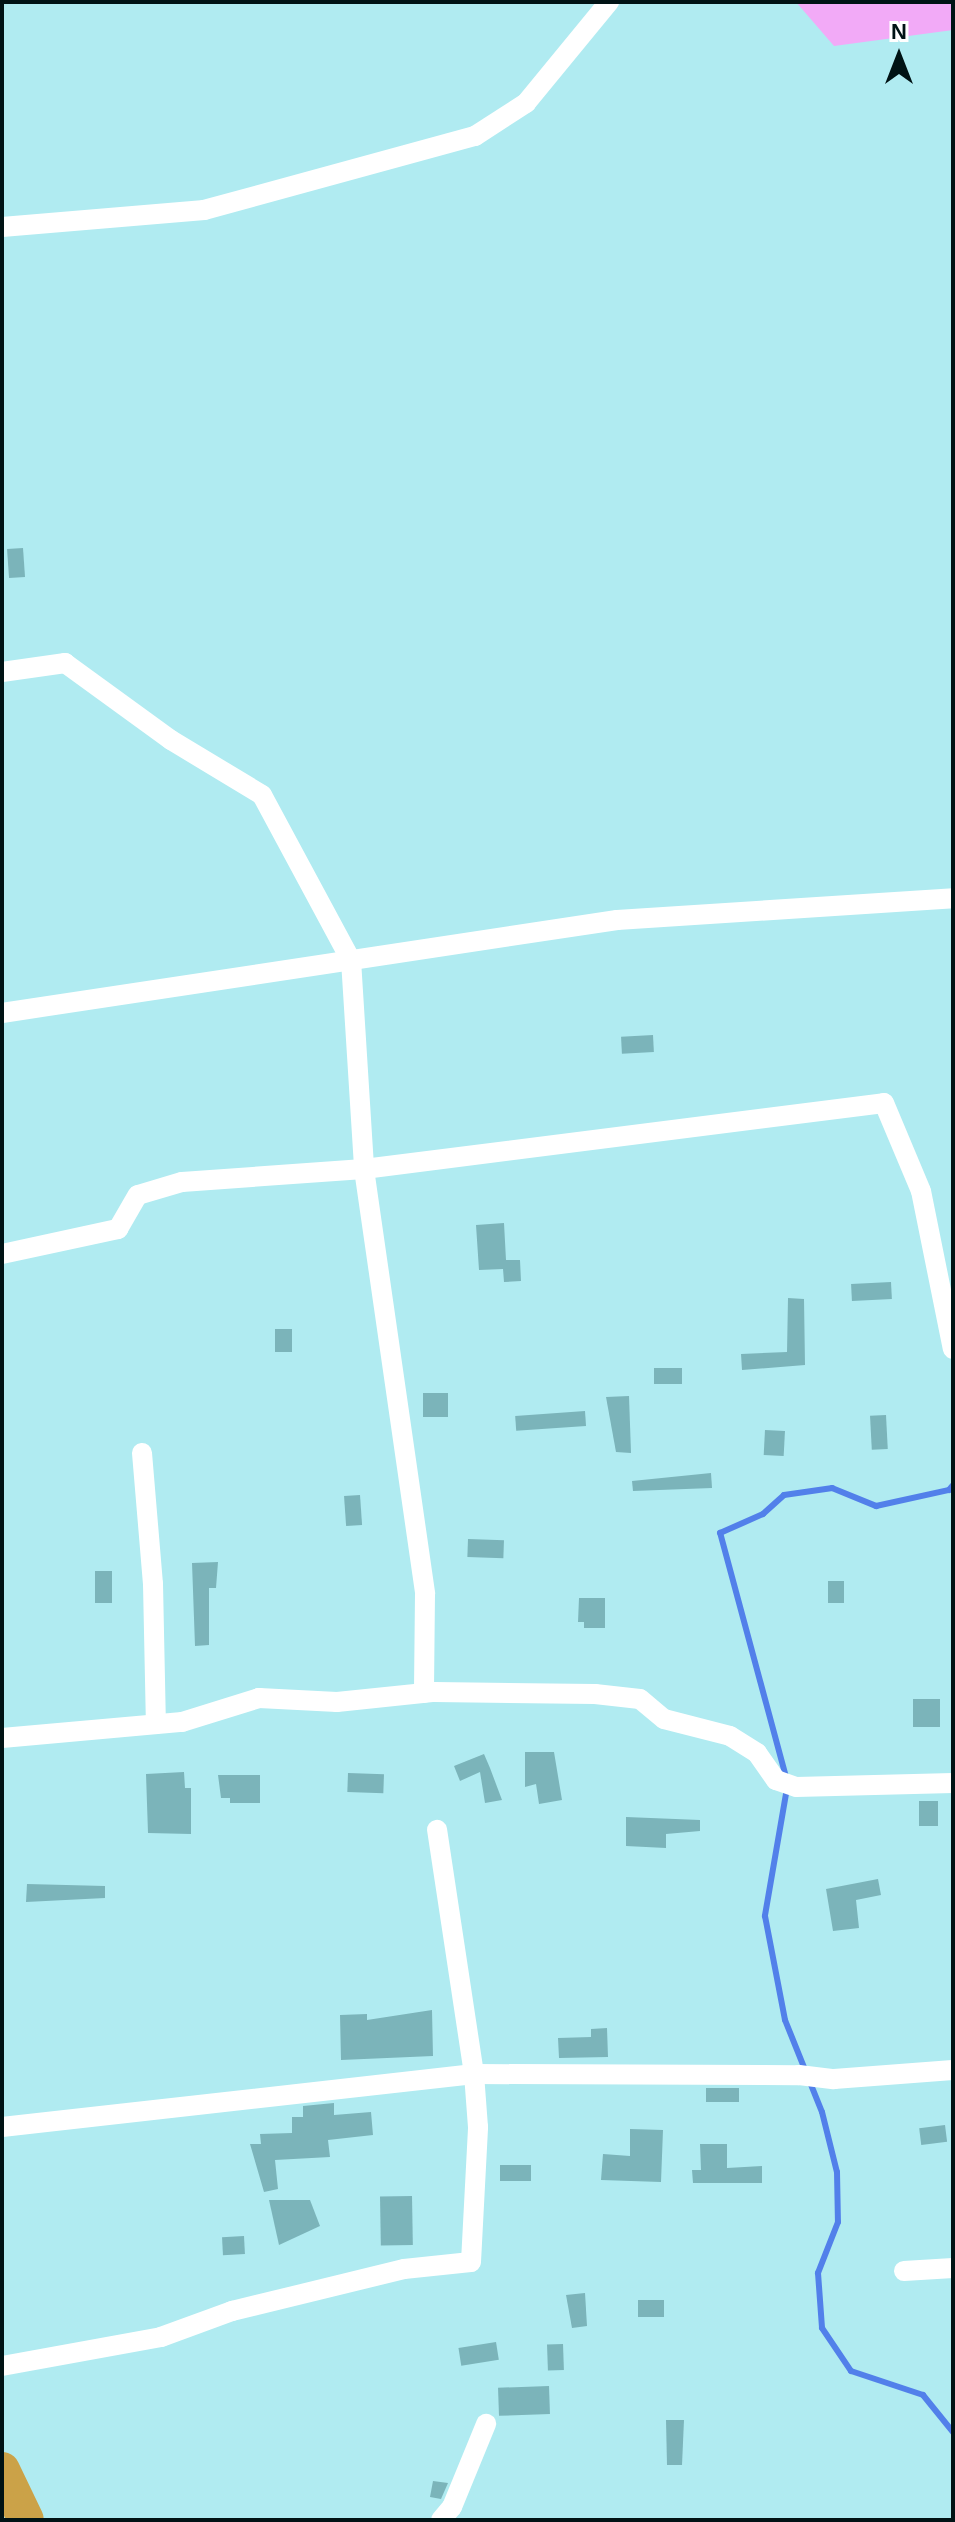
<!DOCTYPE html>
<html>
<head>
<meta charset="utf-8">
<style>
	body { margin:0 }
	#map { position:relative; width:955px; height:2522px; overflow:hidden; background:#b0ebf1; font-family:Helvetica,sans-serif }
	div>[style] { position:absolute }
	.green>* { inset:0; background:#f2aaf7 }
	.stream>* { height:6px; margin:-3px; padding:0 3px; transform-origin:3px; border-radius:3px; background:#5280ea }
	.building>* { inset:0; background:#7bb4ba; transform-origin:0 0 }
	.street>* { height:20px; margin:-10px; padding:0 10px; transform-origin:10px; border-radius:10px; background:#fff }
	.highway>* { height:36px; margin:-18px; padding:0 18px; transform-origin:18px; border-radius:18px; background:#cba248 }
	span { translate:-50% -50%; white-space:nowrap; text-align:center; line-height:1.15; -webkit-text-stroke:7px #fff; paint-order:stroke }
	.frame { position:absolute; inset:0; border:4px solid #001315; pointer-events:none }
	.north { position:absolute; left:859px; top:16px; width:80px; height:80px; -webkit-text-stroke:6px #fff; paint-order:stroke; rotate:0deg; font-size:22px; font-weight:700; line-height:32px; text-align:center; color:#001315 }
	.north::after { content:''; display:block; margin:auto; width:28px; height:36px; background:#001315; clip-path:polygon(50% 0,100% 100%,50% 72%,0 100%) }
</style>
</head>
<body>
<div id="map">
	<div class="green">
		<div style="clip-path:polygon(796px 2px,953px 2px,953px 30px,834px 46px)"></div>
	</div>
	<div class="stream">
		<div style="left:786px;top:1777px;width:253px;rotate:-105.1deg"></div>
		<div style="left:720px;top:1533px;width:47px;rotate:-23.8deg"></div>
		<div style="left:763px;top:1514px;width:28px;rotate:-42deg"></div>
		<div style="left:784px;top:1495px;width:49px;rotate:-8.3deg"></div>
		<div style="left:832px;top:1488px;width:48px;rotate:22.2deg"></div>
		<div style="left:876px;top:1506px;width:75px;rotate:-12.4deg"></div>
		<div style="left:949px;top:1490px;width:6px;rotate:-51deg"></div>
		<div style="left:787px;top:1788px;width:130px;rotate:99.8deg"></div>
		<div style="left:765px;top:1916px;width:106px;rotate:79.1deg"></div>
		<div style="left:785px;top:2020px;width:99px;rotate:68.1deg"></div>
		<div style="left:822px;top:2112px;width:62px;rotate:76deg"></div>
		<div style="left:837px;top:2172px;width:50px;rotate:88.9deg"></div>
		<div style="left:838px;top:2222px;width:55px;rotate:111.4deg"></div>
		<div style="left:818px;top:2273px;width:55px;rotate:85.8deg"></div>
		<div style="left:822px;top:2328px;width:52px;rotate:56deg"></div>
		<div style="left:851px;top:2371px;width:76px;rotate:18.4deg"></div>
		<div style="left:923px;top:2395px;width:48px;rotate:51deg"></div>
	</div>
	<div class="building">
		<div style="left:23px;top:548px;width:29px;height:16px;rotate:86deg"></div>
		<div style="left:653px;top:1035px;width:17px;height:32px;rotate:87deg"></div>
		<div style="clip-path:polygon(504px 1223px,506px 1260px,520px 1260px,521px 1281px,504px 1282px,503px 1269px,479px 1270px,476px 1225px)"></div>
		<div style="left:891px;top:1282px;width:17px;height:40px;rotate:87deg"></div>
		<div style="clip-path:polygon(788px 1298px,804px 1299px,805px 1365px,742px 1370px,741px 1354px,787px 1352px)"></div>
		<div style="left:275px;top:1329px;width:17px;height:23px"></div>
		<div style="left:654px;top:1368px;width:28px;height:16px"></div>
		<div style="left:423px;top:1393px;width:25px;height:24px"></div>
		<div style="clip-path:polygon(629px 1396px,631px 1453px,616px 1452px,606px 1397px)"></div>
		<div style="left:585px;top:1411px;width:15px;height:70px;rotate:86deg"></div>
		<div style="left:886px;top:1415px;width:34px;height:16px;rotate:87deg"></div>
		<div style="left:765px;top:1430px;width:20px;height:25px;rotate:3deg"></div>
		<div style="clip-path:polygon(711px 1473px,712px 1488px,633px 1491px,632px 1481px)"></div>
		<div style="left:360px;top:1495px;width:30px;height:16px;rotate:86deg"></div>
		<div style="left:468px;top:1539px;width:36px;height:18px;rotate:2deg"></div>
		<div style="clip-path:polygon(218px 1562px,216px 1588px,209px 1588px,209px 1645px,195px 1646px,192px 1563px)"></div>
		<div style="left:95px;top:1571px;width:17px;height:32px"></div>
		<div style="left:844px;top:1581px;width:22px;height:16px;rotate:90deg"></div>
		<div style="clip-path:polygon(579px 1598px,605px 1598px,605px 1628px,584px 1628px,584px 1622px,578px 1622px)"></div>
		<div style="left:913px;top:1699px;width:27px;height:28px"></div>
		<div style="clip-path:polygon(525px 1752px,554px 1752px,562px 1800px,539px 1804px,536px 1784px,525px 1787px)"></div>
		<div style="clip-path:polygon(484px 1754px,490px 1768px,502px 1800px,485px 1803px,480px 1772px,460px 1781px,454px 1766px)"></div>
		<div style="clip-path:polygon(184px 1772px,185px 1788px,191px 1788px,191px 1834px,148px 1833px,146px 1774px)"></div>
		<div style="left:348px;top:1773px;width:36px;height:19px;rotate:2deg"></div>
		<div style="clip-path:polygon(218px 1775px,260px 1775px,260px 1803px,230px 1803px,230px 1798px,221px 1798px)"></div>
		<div style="left:919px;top:1801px;width:19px;height:25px"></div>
		<div style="clip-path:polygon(626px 1817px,700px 1820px,700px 1831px,666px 1834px,666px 1848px,626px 1846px)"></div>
		<div style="clip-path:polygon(878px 1879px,881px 1895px,856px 1900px,859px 1928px,833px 1931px,826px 1889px)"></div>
		<div style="clip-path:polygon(27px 1884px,105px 1886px,105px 1898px,26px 1902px)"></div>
		<div style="clip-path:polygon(432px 2010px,433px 2056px,341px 2060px,340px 2015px,367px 2014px,367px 2020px)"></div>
		<div style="clip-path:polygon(607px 2028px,608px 2057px,559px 2058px,558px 2038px,591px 2037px,591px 2029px)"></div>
		<div style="left:706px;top:2088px;width:33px;height:14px"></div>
		<div style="clip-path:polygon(334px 2103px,334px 2115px,371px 2112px,373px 2135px,328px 2140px,330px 2157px,275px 2160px,278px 2189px,264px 2192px,250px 2144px,261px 2144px,260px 2134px,292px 2133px,292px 2117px,303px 2117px,303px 2106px)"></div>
		<div style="left:945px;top:2125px;width:17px;height:26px;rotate:83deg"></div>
		<div style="clip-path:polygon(630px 2129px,663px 2130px,661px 2182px,601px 2180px,603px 2154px,630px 2156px)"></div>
		<div style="clip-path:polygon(700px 2144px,727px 2144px,727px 2168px,762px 2166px,762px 2183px,693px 2183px,692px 2170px,701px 2170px)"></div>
		<div style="left:500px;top:2165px;width:31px;height:16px"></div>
		<div style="left:412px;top:2196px;width:49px;height:32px;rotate:89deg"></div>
		<div style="clip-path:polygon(269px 2200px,310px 2200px,320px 2226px,279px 2245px)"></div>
		<div style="left:244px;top:2236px;width:18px;height:22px;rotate:87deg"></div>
		<div style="clip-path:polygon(585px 2293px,587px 2326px,572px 2328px,566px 2295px)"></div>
		<div style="left:638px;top:2300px;width:26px;height:17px"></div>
		<div style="left:496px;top:2342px;width:18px;height:38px;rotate:81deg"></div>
		<div style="left:563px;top:2344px;width:26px;height:16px;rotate:88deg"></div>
		<div style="left:549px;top:2386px;width:28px;height:51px;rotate:88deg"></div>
		<div style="clip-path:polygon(666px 2420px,684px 2420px,682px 2465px,667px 2465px)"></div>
		<div style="clip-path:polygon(433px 2481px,448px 2483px,441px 2499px,430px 2497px)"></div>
	</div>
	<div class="street">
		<div style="left:2px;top:227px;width:203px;rotate:-4.8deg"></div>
		<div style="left:204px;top:210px;width:281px;rotate:-15.3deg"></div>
		<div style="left:475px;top:136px;width:61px;rotate:-32.9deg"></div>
		<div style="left:526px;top:103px;width:131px;rotate:-50.6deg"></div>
		<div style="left:2px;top:672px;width:64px;rotate:-8.1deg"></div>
		<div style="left:65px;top:663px;width:131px;rotate:36deg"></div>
		<div style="left:171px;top:740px;width:106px;rotate:31.1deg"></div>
		<div style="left:262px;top:795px;width:187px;rotate:61.7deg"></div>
		<div style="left:351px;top:960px;width:209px;rotate:86.4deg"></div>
		<div style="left:364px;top:1169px;width:429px;rotate:81.8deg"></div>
		<div style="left:425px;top:1594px;width:99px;rotate:90.6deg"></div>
		<div style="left:2px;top:1013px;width:622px;rotate:-8.6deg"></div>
		<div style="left:617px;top:920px;width:337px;rotate:-3.7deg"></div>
		<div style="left:2px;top:1254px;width:119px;rotate:-12.2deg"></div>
		<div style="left:118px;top:1229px;width:39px;rotate:-60deg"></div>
		<div style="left:138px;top:1195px;width:46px;rotate:-16.5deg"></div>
		<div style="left:182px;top:1182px;width:182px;rotate:-4.1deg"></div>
		<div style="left:364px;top:1169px;width:524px;rotate:-7.23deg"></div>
		<div style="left:884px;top:1103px;width:95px;rotate:67.2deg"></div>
		<div style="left:921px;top:1191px;width:161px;rotate:78.6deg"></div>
		<div style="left:142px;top:1453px;width:131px;rotate:85.2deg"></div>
		<div style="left:153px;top:1584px;width:140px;rotate:88.8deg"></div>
		<div style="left:2px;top:1738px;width:181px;rotate:-5.1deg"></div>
		<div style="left:182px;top:1722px;width:81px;rotate:-17.3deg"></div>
		<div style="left:259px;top:1698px;width:78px;rotate:2.9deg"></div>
		<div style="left:337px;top:1702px;width:98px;rotate:-5.9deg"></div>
		<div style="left:434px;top:1692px;width:161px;rotate:0.7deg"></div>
		<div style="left:595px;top:1694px;width:45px;rotate:6.3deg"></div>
		<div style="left:640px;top:1699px;width:31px;rotate:40deg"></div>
		<div style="left:664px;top:1719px;width:68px;rotate:14.4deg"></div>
		<div style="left:730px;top:1736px;width:32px;rotate:32deg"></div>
		<div style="left:757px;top:1753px;width:33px;rotate:55deg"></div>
		<div style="left:776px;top:1780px;width:21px;rotate:19deg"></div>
		<div style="left:796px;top:1787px;width:157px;rotate:-1.5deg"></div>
		<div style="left:2px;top:2127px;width:475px;rotate:-6.4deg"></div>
		<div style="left:474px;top:2074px;width:325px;rotate:0.2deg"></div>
		<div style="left:799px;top:2075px;width:35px;rotate:7deg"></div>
		<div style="left:834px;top:2079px;width:119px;rotate:-4.3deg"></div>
		<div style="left:904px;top:2271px;width:49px;rotate:-3.5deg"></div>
		<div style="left:2px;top:2366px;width:162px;rotate:-10.3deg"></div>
		<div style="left:161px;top:2337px;width:76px;rotate:-20.1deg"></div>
		<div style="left:232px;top:2311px;width:177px;rotate:-13.7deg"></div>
		<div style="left:404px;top:2269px;width:67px;rotate:-6deg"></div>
		<div style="left:471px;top:2262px;width:135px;rotate:-87deg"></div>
		<div style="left:478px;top:2127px;width:53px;rotate:-94.3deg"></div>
		<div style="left:474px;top:2074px;width:247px;rotate:-98.6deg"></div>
		<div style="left:441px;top:2520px;width:17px;rotate:-50deg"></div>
		<div style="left:452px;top:2507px;width:90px;rotate:-67.7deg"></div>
	</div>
	<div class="highway">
		<div style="left:2px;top:2470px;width:55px;rotate:64.4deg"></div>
	</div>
	<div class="frame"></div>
	<div class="north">N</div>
</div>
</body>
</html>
